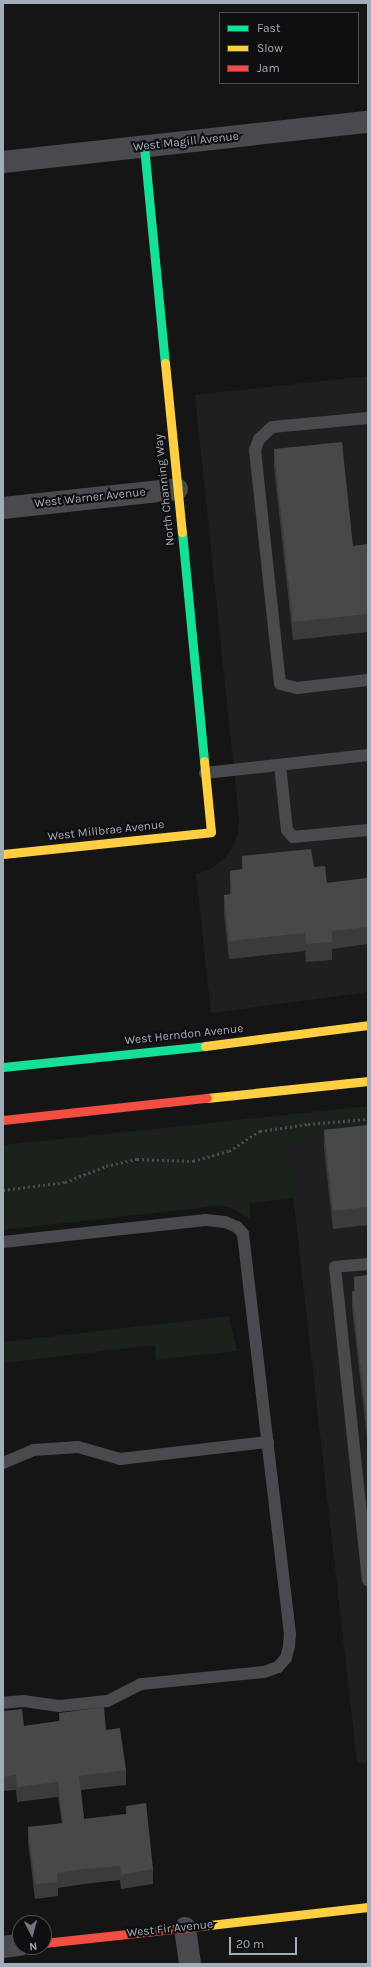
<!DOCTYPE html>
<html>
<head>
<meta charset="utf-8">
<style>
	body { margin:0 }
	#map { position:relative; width:371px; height:1967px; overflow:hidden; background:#151515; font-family:Karla,sans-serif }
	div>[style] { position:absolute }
	.built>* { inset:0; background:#1f1f21 }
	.green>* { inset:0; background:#1a221b }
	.path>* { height:2.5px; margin-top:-1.25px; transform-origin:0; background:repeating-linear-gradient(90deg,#4a4c4f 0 2px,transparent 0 5px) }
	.lane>* { height:12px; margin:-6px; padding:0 6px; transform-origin:6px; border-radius:6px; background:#484a4e }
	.street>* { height:22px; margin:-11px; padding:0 11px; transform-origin:11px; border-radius:11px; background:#484a4e }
	.fast>* { height:9px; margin:-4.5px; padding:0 4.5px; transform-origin:4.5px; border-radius:4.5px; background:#16e098 }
	.slow>* { height:9px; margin:-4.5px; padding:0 4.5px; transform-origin:4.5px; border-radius:4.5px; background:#ffcf43 }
	.jam>* { height:9px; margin:-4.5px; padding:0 4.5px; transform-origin:4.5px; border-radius:4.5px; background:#f24e42 }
	.wall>* { inset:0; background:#3b3b3d }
	.building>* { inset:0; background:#46484a }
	span { translate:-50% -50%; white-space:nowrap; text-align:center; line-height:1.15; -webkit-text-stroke:4px #0f0f11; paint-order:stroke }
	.street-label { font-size:12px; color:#a4acb7 }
	.frame { position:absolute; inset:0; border:4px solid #a4acb7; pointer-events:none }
	.legend { position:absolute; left:219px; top:12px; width:140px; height:72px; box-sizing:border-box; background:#0f0f11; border:1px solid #4b4e53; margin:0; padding:5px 7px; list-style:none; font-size:12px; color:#a4acb7 }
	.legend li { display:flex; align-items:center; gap:8px; height:20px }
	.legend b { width:20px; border:1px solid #4b4e53 }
	.north { position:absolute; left:12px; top:1915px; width:40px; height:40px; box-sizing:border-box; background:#0f0f11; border:1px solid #4b4e53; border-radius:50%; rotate:174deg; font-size:11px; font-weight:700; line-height:16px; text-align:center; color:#a4acb7 }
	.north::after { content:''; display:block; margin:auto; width:14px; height:18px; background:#72777e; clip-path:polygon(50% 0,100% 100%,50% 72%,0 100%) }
	.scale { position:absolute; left:229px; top:1937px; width:68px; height:18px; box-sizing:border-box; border:2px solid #a4acb7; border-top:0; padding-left:5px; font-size:12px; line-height:14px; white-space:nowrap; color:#a4acb7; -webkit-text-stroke:3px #0f0f11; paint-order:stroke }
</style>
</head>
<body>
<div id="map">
	<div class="built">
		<div style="clip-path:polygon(368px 376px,368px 992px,211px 1013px,196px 874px,211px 869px,223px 860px,232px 848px,238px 834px,239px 818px,195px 395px)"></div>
		<div style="clip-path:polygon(368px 1131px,368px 1762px,357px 1763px,287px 1140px)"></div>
	</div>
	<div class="green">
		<div style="clip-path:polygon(368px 1106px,368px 1132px,288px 1142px,294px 1198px,249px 1203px,250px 1219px,231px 1208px,217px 1206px,3px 1230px,3px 1145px)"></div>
		<div style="clip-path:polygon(229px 1316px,237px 1351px,156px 1360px,155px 1345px,3px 1363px,3px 1342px)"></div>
	</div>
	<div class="path">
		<div style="left:3px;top:1190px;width:63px;rotate:-7.4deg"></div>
		<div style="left:65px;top:1182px;width:44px;rotate:-21.3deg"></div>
		<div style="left:106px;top:1166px;width:32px;rotate:-13deg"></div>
		<div style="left:137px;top:1159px;width:56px;rotate:2deg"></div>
		<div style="left:193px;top:1161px;width:37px;rotate:-16deg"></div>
		<div style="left:229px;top:1151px;width:37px;rotate:-33deg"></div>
		<div style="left:260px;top:1131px;width:49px;rotate:-8.3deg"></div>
		<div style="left:308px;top:1124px;width:60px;rotate:-4.8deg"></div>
	</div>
	<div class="lane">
		<div style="left:368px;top:418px;width:96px;rotate:174.6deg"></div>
		<div style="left:272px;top:427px;width:18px;rotate:137deg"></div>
		<div style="left:259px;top:439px;width:12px;rotate:110deg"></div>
		<div style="left:255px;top:450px;width:235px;rotate:83.9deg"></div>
		<div style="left:280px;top:684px;width:17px;rotate:13deg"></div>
		<div style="left:297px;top:688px;width:71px;rotate:-6.4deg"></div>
		<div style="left:280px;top:765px;width:65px;rotate:83.9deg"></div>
		<div style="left:287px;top:830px;width:9px;rotate:49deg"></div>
		<div style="left:293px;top:837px;width:75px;rotate:-5.3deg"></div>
		<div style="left:205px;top:773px;width:164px;rotate:-6.3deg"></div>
		<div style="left:3px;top:1242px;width:204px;rotate:-6.2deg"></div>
		<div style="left:206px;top:1220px;width:19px;rotate:6deg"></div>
		<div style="left:225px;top:1222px;width:13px;rotate:23deg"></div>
		<div style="left:237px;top:1227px;width:9px;rotate:49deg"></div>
		<div style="left:243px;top:1234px;width:403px;rotate:83.3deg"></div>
		<div style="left:290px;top:1634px;width:12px;rotate:95deg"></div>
		<div style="left:289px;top:1646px;width:12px;rotate:104deg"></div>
		<div style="left:286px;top:1658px;width:12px;rotate:132deg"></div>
		<div style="left:278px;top:1667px;width:15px;rotate:160deg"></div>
		<div style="left:264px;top:1672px;width:124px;rotate:174.4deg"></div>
		<div style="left:141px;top:1684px;width:38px;rotate:153deg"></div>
		<div style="left:107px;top:1701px;width:48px;rotate:174.1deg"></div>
		<div style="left:59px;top:1706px;width:35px;rotate:-172deg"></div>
		<div style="left:24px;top:1701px;width:21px;rotate:175deg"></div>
		<div style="left:368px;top:1264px;width:33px;rotate:175deg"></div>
		<div style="left:335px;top:1267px;width:315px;rotate:84deg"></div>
		<div style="left:3px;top:1463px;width:34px;rotate:-23deg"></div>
		<div style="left:34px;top:1450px;width:44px;rotate:-3.9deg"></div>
		<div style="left:78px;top:1447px;width:44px;rotate:15.9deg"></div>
		<div style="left:120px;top:1459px;width:149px;rotate:-6.6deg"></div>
	</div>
	<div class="street">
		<div style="left:3px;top:162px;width:367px;rotate:-6.3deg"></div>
		<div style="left:3px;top:508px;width:175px;rotate:-6.2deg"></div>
		<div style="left:185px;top:1928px;width:36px;rotate:82deg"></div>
		<div style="left:3px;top:1947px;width:17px;rotate:-7deg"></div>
	</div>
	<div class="fast">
		<div style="left:144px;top:146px;width:218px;rotate:84.5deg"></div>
		<div style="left:182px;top:532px;width:230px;rotate:84.5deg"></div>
		<div style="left:3px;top:1067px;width:203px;rotate:-5.9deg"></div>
	</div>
	<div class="slow">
		<div style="left:165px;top:363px;width:170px;rotate:84.3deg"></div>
		<div style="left:3px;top:854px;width:209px;rotate:-6deg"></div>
		<div style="left:211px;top:832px;width:71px;rotate:-95.6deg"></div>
		<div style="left:205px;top:1046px;width:164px;rotate:-7.3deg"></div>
		<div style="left:207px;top:1098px;width:162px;rotate:-6deg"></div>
		<div style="left:201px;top:1926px;width:168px;rotate:-6.5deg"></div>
	</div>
	<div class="jam">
		<div style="left:3px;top:1120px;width:205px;rotate:-6.2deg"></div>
		<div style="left:44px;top:1943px;width:158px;rotate:-6.2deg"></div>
	</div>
	<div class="wall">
		<div style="clip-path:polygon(274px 449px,353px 546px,368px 544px,368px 632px,293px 640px,274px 467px)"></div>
		<div style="clip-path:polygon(242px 856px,314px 867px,327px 883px,367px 878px,367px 857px,368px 857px,368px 944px,332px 949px,332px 960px,306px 962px,305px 951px,229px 959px,224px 913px,224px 895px,230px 895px,230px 871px,242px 869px)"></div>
		<div style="clip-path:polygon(368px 1125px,368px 1225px,333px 1229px,324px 1148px,324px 1130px)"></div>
		<div style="clip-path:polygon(368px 1275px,368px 1446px,352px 1308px,352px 1291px,354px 1291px,354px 1277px)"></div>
		<div style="clip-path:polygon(3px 1711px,24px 1726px,59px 1721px,59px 1713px,106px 1730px,126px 1770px,126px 1785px,81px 1790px,84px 1819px,126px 1814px,126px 1806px,153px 1869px,153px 1884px,121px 1889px,120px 1880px,84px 1884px,58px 1888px,58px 1896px,35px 1899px,28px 1842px,28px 1827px,62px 1824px,58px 1797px,17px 1802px,16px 1790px,3px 1791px)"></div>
	</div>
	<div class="building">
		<div style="clip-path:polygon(342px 442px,353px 546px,368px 544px,368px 614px,293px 622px,274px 449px)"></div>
		<div style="clip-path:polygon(311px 849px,314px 867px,325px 866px,327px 883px,368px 878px,368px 927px,332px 931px,332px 942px,306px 944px,305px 933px,229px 941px,224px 895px,232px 894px,230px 871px,243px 869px,242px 856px)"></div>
		<div style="clip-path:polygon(367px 857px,368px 857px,368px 871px)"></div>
		<div style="clip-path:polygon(368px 1125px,368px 1207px,333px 1211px,324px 1130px)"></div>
		<div style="clip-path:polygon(368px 1275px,368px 1429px,352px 1291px,355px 1291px,354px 1277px)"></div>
		<div style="clip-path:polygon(104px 1707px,106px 1730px,120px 1728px,126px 1770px,79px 1776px,84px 1819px,127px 1814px,126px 1806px,146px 1803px,153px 1869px,121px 1875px,120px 1866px,84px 1869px,57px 1873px,58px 1882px,35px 1884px,28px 1827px,63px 1823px,58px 1782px,17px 1787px,16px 1775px,3px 1777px,3px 1711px,22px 1709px,24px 1726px,60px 1721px,59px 1713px)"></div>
	</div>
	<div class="street-label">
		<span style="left:186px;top:142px;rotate:-6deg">West Magill Avenue</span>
		<span style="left:165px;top:490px;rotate:-96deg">North Channing Way</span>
		<span style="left:90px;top:498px;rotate:-6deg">West Warner Avenue</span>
		<span style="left:106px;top:831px;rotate:-6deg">West Millbrae Avenue</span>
		<span style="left:184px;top:1035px;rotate:-6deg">West Herndon Avenue</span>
		<span style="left:170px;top:1929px;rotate:-6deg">West Fir Avenue</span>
	</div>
	<div class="frame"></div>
	<ul class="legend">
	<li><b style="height:5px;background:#16e098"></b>Fast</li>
	<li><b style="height:5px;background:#ffcf43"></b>Slow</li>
	<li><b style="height:5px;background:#f24e42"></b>Jam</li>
	</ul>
	<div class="north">N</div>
	<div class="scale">20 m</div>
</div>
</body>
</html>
